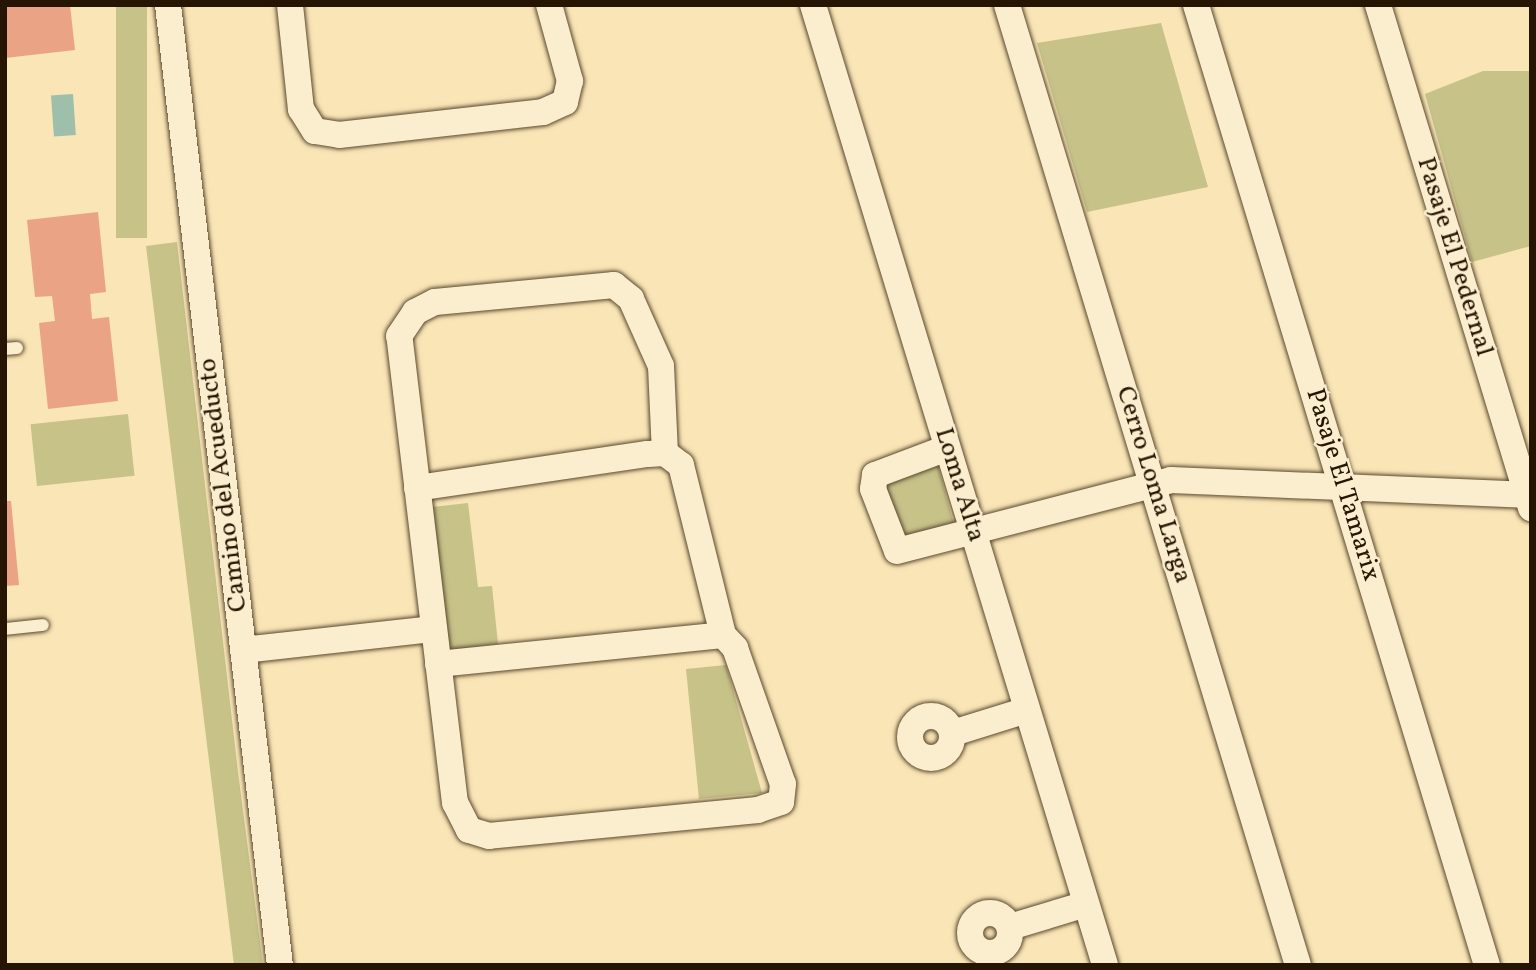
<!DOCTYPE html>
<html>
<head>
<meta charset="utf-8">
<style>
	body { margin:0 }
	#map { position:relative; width:1536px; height:970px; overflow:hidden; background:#f9e5b5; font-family:Vollkorn,serif }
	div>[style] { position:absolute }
	.green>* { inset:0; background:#c6c288; transform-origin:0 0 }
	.water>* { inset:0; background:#9ebfa9; transform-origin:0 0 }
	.building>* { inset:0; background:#eaa385 }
	.roads { filter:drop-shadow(0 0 2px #5b492f) drop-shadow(0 0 2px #5b492f) }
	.service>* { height:12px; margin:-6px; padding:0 6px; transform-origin:6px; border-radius:6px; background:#fbeecf }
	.minor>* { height:26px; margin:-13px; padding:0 13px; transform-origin:13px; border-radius:13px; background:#fbeecf }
	.minor>.ring { margin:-13px; padding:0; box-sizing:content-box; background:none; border:26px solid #fbeecf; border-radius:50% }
	span { translate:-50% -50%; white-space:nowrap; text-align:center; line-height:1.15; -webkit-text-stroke:5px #fbeecf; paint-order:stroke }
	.street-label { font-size:26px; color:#261502 }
	.frame { position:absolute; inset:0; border:7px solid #261502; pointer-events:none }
</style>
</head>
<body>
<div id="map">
	<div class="green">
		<div style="left:116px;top:5px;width:31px;height:233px"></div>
		<div style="clip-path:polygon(1161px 23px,1208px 187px,1087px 212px,1037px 43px)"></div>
		<div style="clip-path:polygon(1483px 71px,1531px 71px,1531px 246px,1472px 262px,1425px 94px)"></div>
		<div style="clip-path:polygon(177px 242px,238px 772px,263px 965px,234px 965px,146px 246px)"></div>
		<div style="left:128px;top:414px;width:62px;height:98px;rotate:84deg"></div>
		<div style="left:936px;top:458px;width:72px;height:59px;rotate:75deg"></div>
		<div style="clip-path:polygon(468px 503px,478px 587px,492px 586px,498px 644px,449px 650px,432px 507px)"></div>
		<div style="clip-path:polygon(726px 665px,762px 793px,699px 799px,686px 669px)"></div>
	</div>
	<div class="water">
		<div style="left:73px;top:94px;width:41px;height:22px;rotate:86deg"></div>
	</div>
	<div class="building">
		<div style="clip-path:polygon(5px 5px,70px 5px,75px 50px,5px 58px)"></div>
		<div style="clip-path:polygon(98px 212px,106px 292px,90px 294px,92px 319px,109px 317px,118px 401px,48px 409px,39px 323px,55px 321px,52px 296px,35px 297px,27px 220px)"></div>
		<div style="clip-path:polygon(5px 501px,11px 501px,19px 585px,5px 586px)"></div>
	</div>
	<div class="roads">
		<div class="service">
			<div style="left:5px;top:349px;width:12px;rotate:-5deg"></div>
			<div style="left:5px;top:629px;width:38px;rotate:-6deg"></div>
		</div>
		<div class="minor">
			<div style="left:168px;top:5px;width:967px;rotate:83.35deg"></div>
			<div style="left:290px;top:5px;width:105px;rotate:84deg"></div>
			<div style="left:301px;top:109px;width:26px;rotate:58deg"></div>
			<div style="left:315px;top:131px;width:24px;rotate:9deg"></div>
			<div style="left:339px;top:135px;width:205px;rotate:-6.4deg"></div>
			<div style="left:543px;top:112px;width:24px;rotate:-24deg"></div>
			<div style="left:565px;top:102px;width:22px;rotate:-77deg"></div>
			<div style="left:570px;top:81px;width:79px;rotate:-105.4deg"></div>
			<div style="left:813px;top:5px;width:1003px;rotate:73.08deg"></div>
			<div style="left:1007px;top:5px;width:1003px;rotate:73.14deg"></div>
			<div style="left:1196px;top:5px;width:1003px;rotate:73.14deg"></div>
			<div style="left:1378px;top:5px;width:526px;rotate:73.08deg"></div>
			<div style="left:947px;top:448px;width:77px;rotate:159.4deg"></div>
			<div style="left:875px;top:475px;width:14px;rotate:98deg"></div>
			<div style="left:873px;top:489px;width:66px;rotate:68.8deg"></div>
			<div style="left:897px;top:551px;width:283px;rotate:-14.5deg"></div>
			<div style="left:1171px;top:480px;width:360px;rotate:2.4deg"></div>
			<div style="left:417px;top:488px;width:233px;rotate:-8.4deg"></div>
			<div style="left:648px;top:454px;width:17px;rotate:-3deg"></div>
			<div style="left:665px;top:453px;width:20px;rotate:37deg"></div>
			<div style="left:681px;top:465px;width:175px;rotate:76.1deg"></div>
			<div style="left:723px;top:635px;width:18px;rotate:47deg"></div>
			<div style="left:735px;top:648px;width:144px;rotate:70.6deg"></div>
			<div style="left:783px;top:784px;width:18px;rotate:96deg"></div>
			<div style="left:781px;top:802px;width:24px;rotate:161deg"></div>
			<div style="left:758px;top:810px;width:270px;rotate:174.5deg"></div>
			<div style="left:489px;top:836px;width:21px;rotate:-163deg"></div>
			<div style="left:469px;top:830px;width:30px;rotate:-117deg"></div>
			<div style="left:455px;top:803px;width:470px;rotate:-96.8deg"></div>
			<div style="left:399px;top:336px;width:29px;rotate:-56deg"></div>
			<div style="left:415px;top:312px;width:22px;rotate:-27deg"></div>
			<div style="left:435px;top:302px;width:180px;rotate:-5.4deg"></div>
			<div style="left:614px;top:285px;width:22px;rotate:39deg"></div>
			<div style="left:631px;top:299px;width:73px;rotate:65.9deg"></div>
			<div style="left:661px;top:366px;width:87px;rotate:87.4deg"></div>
			<div style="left:243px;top:650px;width:192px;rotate:-6.3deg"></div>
			<div style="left:438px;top:664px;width:286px;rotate:-5.8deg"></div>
			<div class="ring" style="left:910px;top:716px;width:16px;height:16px"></div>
			<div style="left:953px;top:733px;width:77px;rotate:-17.3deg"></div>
			<div class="ring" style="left:970px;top:913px;width:14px;height:14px"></div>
			<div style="left:1010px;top:927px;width:79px;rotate:-16.8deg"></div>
		</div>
	</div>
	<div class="street-label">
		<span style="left:1454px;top:257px;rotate:73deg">Pasaje El Pedernal</span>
		<span style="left:224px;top:485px;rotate:-97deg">Camino del Acueducto</span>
		<span style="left:959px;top:485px;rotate:73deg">Loma Alta</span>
		<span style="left:1153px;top:485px;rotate:73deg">Cerro Loma Larga</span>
		<span style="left:1342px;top:485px;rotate:73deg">Pasaje El Tamarix</span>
	</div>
	<div class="frame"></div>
</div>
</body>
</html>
